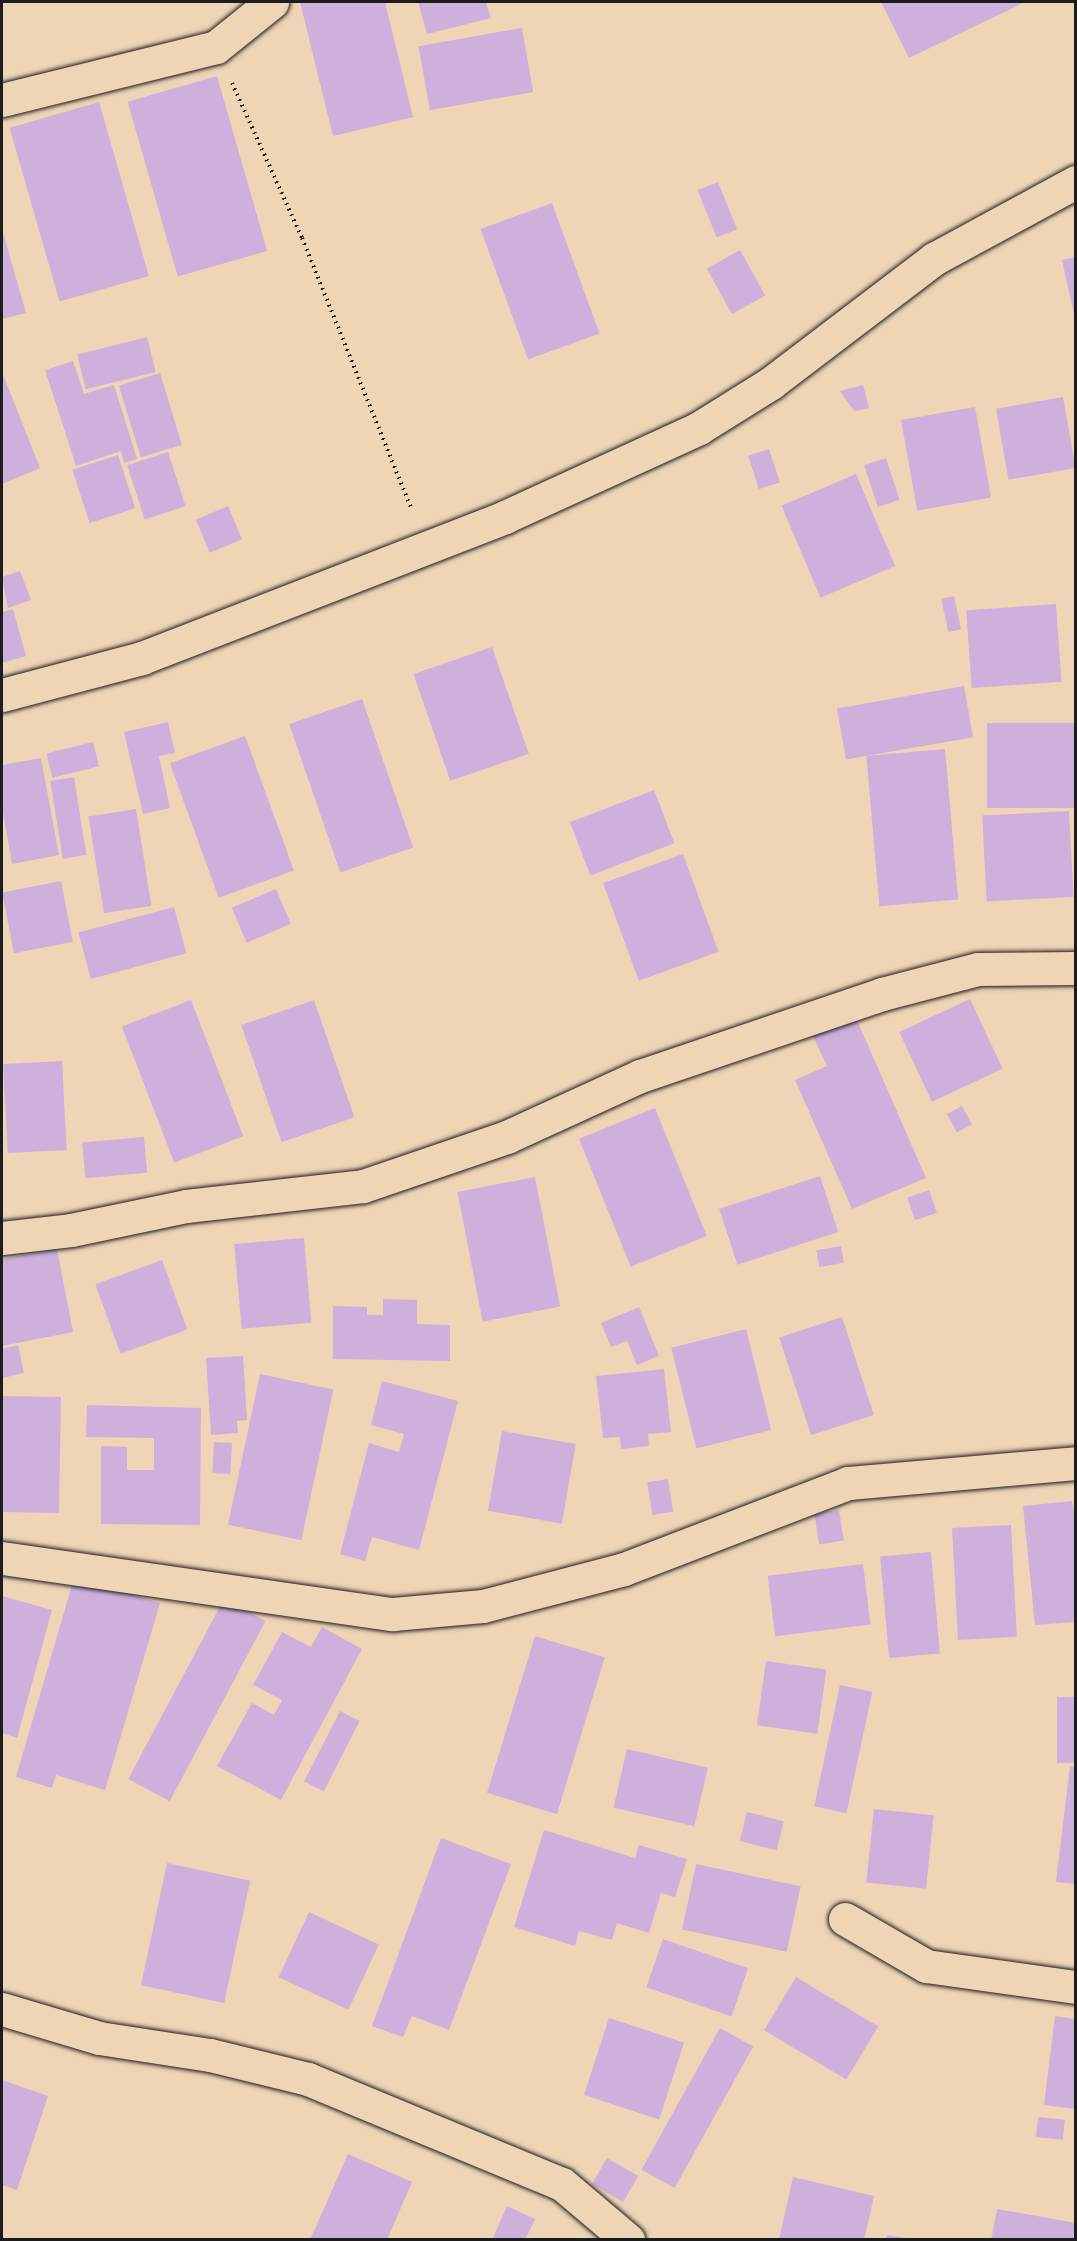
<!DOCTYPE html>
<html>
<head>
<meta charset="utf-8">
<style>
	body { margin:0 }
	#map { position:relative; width:1077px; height:2241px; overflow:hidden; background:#eed5b6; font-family:"Gochi Hand",sans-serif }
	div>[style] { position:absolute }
	.building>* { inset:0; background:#cfb0dc; transform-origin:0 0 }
	.path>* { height:4px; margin-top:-2px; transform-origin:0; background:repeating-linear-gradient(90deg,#1c1c1c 0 1.5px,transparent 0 6px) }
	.roads { filter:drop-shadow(0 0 2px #1c1c1c) drop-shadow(0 0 2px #1c1c1c) }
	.street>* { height:33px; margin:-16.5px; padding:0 16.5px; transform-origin:16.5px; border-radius:16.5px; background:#eed5b6 }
	.secondary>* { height:33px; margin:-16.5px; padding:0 16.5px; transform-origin:16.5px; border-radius:16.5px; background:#eed5b6 }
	span { translate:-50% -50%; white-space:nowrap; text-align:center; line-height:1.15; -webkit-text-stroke:6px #eed5b6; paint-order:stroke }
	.frame { position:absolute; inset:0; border:3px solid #1c1c1c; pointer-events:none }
</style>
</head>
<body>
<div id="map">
	<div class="building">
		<div style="clip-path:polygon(300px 2px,385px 2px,413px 117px,333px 136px)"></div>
		<div style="clip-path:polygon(418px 2px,486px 2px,491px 18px,427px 34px)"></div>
		<div style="clip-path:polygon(881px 2px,1025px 2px,909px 58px)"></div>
		<div style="left:522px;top:28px;width:65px;height:105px;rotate:80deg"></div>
		<div style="left:217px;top:76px;width:182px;height:93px;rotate:74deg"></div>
		<div style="left:99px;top:102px;width:181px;height:93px;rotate:74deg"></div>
		<div style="left:718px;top:182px;width:51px;height:22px;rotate:68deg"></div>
		<div style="left:552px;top:203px;width:139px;height:76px;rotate:70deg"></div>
		<div style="clip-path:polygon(2px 229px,26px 313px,2px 319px)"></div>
		<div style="left:740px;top:250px;width:52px;height:38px;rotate:61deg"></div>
		<div style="clip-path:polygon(1076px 257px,1076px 319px,1075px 319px,1062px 260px)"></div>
		<div style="left:147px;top:337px;width:36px;height:72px;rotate:76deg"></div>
		<div style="clip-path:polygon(73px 361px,84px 394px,114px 385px,137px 459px,124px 463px,121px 451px,76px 466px,45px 370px)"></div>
		<div style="clip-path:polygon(2px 372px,40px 468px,2px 484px)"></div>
		<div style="left:160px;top:373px;width:75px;height:43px;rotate:73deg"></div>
		<div style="clip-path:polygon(863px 385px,869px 408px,854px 411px,840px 391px)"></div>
		<div style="left:1063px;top:397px;width:72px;height:68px;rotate:80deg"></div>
		<div style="left:975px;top:407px;width:92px;height:75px;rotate:80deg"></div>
		<div style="left:769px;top:449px;width:35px;height:22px;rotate:72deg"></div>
		<div style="left:168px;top:452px;width:57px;height:43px;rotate:72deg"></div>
		<div style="left:118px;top:455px;width:56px;height:48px;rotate:72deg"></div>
		<div style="left:886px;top:458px;width:44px;height:23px;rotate:72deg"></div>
		<div style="left:856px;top:474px;width:100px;height:81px;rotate:67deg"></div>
		<div style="left:228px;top:506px;width:36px;height:35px;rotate:67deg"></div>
		<div style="clip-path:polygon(20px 571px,31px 600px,8px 608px,2px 577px)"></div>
		<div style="left:954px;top:596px;width:34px;height:13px;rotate:78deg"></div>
		<div style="left:1056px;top:604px;width:78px;height:90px;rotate:86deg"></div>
		<div style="clip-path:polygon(13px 609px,26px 656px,2px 663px,2px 612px)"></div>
		<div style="left:492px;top:647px;width:113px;height:83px;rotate:71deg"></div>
		<div style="left:964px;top:686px;width:52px;height:129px;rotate:80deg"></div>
		<div style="left:362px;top:699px;width:157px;height:77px;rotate:71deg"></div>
		<div style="clip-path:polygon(168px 722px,175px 753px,159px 756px,170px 808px,143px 814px,124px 732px)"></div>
		<div style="left:1076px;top:723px;width:85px;height:89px;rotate:90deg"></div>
		<div style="left:245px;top:736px;width:143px;height:80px;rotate:70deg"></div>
		<div style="left:93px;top:742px;width:25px;height:48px;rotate:76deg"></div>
		<div style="left:945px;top:749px;width:151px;height:79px;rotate:85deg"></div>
		<div style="clip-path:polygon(41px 758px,59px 855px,12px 864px,2px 807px,2px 765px)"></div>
		<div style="left:74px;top:777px;width:79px;height:24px;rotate:81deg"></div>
		<div style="left:654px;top:790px;width:57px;height:90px;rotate:69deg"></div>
		<div style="left:136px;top:809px;width:98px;height:48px;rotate:81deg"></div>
		<div style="left:1069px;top:811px;width:86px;height:87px;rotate:87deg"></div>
		<div style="left:683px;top:854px;width:104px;height:85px;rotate:70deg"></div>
		<div style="left:61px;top:881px;width:62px;height:60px;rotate:79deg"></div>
		<div style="left:276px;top:889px;width:38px;height:48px;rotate:67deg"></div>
		<div style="left:174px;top:907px;width:48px;height:99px;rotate:75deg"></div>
		<div style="left:970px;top:999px;width:77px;height:78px;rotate:65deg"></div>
		<div style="left:191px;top:1000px;width:146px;height:74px;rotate:69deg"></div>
		<div style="left:314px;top:1000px;width:124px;height:77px;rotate:71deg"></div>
		<div style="clip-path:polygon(856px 1018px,926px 1178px,852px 1209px,795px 1080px,827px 1066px,813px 1036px)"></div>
		<div style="left:62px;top:1061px;width:89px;height:59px;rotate:87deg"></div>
		<div style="left:962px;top:1106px;width:21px;height:17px;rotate:62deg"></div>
		<div style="left:655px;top:1108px;width:138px;height:82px;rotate:68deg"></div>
		<div style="left:144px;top:1137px;width:36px;height:62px;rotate:85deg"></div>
		<div style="left:820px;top:1176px;width:59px;height:106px;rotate:72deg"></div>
		<div style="left:535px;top:1177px;width:132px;height:79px;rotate:79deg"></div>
		<div style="left:929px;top:1190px;width:24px;height:23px;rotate:71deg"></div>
		<div style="left:304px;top:1238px;width:85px;height:70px;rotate:85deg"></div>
		<div style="left:841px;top:1246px;width:17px;height:25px;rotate:80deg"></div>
		<div style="clip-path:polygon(57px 1249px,73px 1332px,2px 1346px,2px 1259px)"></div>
		<div style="left:162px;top:1260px;width:74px;height:71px;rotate:70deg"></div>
		<div style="clip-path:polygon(383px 1299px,417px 1300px,417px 1324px,450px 1325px,450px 1361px,333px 1359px,333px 1306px,367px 1307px,367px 1315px,383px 1315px)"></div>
		<div style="clip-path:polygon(639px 1307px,659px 1356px,637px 1365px,627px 1341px,611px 1347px,601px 1323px)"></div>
		<div style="left:842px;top:1317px;width:103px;height:66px;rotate:72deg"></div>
		<div style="left:746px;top:1329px;width:104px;height:77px;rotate:76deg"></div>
		<div style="clip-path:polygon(18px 1345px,24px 1373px,2px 1378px,2px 1349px)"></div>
		<div style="clip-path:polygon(243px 1356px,247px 1420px,237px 1421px,238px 1433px,211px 1435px,206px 1358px)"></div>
		<div style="clip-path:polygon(664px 1369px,671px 1432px,648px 1434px,649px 1446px,621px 1449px,620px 1437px,603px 1438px,596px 1376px)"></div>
		<div style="left:260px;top:1374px;width:75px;height:154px;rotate:12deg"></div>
		<div style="clip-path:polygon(382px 1381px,458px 1401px,419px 1550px,372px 1537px,365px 1561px,340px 1554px,369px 1443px,399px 1452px,404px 1434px,371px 1425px)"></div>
		<div style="left:2px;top:1396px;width:59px;height:116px;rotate:1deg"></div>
		<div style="clip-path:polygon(87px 1405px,201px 1408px,200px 1525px,101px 1524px,101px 1446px,127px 1447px,127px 1470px,154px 1470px,154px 1438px,86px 1437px)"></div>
		<div style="left:502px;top:1431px;width:75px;height:81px;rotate:10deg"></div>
		<div style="left:214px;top:1442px;width:18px;height:31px;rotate:3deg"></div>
		<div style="left:668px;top:1479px;width:33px;height:21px;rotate:81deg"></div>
		<div style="clip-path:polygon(1072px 1501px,1076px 1519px,1076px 1622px,1035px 1625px,1023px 1506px)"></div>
		<div style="left:839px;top:1510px;width:31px;height:25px;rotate:81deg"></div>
		<div style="left:1011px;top:1525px;width:112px;height:59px;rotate:87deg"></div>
		<div style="left:931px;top:1552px;width:102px;height:51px;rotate:85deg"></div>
		<div style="left:863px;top:1564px;width:61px;height:96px;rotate:83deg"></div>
		<div style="clip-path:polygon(74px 1578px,160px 1603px,105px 1790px,56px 1775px,52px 1788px,16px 1777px)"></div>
		<div style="clip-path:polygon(2px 1596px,52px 1610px,17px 1738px,2px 1733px)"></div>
		<div style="left:224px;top:1599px;width:47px;height:204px;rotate:28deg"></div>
		<div style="clip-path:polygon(322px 1627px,362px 1649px,281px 1800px,217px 1766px,252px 1703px,274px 1715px,282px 1700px,253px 1685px,282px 1632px,311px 1647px)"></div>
		<div style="left:535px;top:1636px;width:73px;height:164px;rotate:17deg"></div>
		<div style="left:766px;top:1661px;width:61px;height:65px;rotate:8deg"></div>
		<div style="left:840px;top:1685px;width:33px;height:124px;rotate:12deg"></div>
		<div style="left:1057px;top:1697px;width:19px;height:66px"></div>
		<div style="left:340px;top:1711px;width:22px;height:79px;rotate:27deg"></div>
		<div style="left:627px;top:1749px;width:83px;height:60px;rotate:13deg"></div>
		<div style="clip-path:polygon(1070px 1766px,1076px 1767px,1076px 1884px,1056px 1882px)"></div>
		<div style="left:874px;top:1809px;width:60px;height:74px;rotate:6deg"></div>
		<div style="left:747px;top:1812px;width:38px;height:30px;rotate:14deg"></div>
		<div style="clip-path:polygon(544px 1830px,635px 1858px,639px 1845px,687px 1859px,675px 1897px,661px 1893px,649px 1933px,617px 1923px,612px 1940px,579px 1931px,575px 1946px,514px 1927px)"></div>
		<div style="clip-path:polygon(441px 1838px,511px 1864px,449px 2030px,412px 2016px,403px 2037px,372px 2026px)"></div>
		<div style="left:167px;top:1863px;width:85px;height:125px;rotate:12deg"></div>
		<div style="left:696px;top:1864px;width:107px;height:67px;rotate:12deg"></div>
		<div style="left:309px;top:1912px;width:77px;height:72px;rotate:25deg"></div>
		<div style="left:663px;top:1939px;width:90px;height:51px;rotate:19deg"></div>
		<div style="left:796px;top:1977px;width:96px;height:62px;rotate:31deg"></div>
		<div style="clip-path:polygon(1055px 2016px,1076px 2019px,1076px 2109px,1044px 2105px)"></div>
		<div style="left:609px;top:2018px;width:79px;height:81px;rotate:18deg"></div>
		<div style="left:720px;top:2028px;width:38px;height:162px;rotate:29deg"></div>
		<div style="clip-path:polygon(2px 2080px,48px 2096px,17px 2190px,2px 2185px)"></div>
		<div style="left:1038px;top:2117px;width:27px;height:20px;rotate:6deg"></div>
		<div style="clip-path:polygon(348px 2154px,412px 2182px,387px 2240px,310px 2240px)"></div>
		<div style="left:607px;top:2158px;width:36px;height:30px;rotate:30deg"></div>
		<div style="clip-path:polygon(793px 2177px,874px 2196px,864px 2240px,779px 2240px)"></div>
		<div style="clip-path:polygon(507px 2206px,535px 2219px,525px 2240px,492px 2240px)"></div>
		<div style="clip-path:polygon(997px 2209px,1076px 2223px,1076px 2240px,991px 2240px)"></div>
		<div style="clip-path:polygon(887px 2235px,906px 2238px,906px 2240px,886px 2240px)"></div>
	</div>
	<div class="path">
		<div style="left:232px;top:83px;width:170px;rotate:65.7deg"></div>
		<div style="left:302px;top:238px;width:293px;rotate:68deg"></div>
	</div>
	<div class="roads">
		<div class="street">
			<div style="left:2px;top:100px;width:220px;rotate:-13.9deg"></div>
			<div style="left:216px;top:47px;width:72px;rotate:-38.8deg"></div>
			<div style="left:2px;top:1238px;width:69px;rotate:-6.6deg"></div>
			<div style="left:71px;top:1230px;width:117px;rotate:-11.8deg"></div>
			<div style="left:186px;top:1206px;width:178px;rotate:-6.4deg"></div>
			<div style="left:363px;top:1186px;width:152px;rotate:-18.8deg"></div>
			<div style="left:507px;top:1137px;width:146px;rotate:-24.6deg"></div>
			<div style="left:640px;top:1076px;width:256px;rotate:-18.7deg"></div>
			<div style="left:882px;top:994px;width:99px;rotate:-14.6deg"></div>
			<div style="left:978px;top:969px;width:98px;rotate:-0.6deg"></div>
			<div style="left:2px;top:1558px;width:395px;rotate:8.2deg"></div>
			<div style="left:393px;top:1614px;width:90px;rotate:-5.1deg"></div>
			<div style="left:483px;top:1606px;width:146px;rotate:-14.7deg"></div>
			<div style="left:624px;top:1569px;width:240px;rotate:-21deg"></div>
			<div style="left:848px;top:1483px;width:229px;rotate:-5deg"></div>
			<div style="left:845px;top:1919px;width:94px;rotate:30.1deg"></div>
			<div style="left:926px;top:1966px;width:151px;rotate:8deg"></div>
			<div style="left:2px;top:2009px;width:101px;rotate:16.6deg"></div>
			<div style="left:99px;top:2038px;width:112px;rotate:8.7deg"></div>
			<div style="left:210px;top:2055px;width:101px;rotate:13.8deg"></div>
			<div style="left:308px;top:2079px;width:275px;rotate:22.5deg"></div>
			<div style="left:562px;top:2184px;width:87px;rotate:40.3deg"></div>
		</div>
		<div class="secondary">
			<div style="left:2px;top:695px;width:145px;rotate:-14.8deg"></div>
			<div style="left:142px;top:658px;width:389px;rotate:-21.2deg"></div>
			<div style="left:505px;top:517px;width:213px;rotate:-24.6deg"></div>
			<div style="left:699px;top:428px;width:85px;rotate:-32deg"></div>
			<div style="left:771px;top:383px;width:205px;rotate:-37.3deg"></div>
			<div style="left:934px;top:259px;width:162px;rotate:-28.5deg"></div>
		</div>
	</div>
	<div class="frame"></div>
</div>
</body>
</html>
